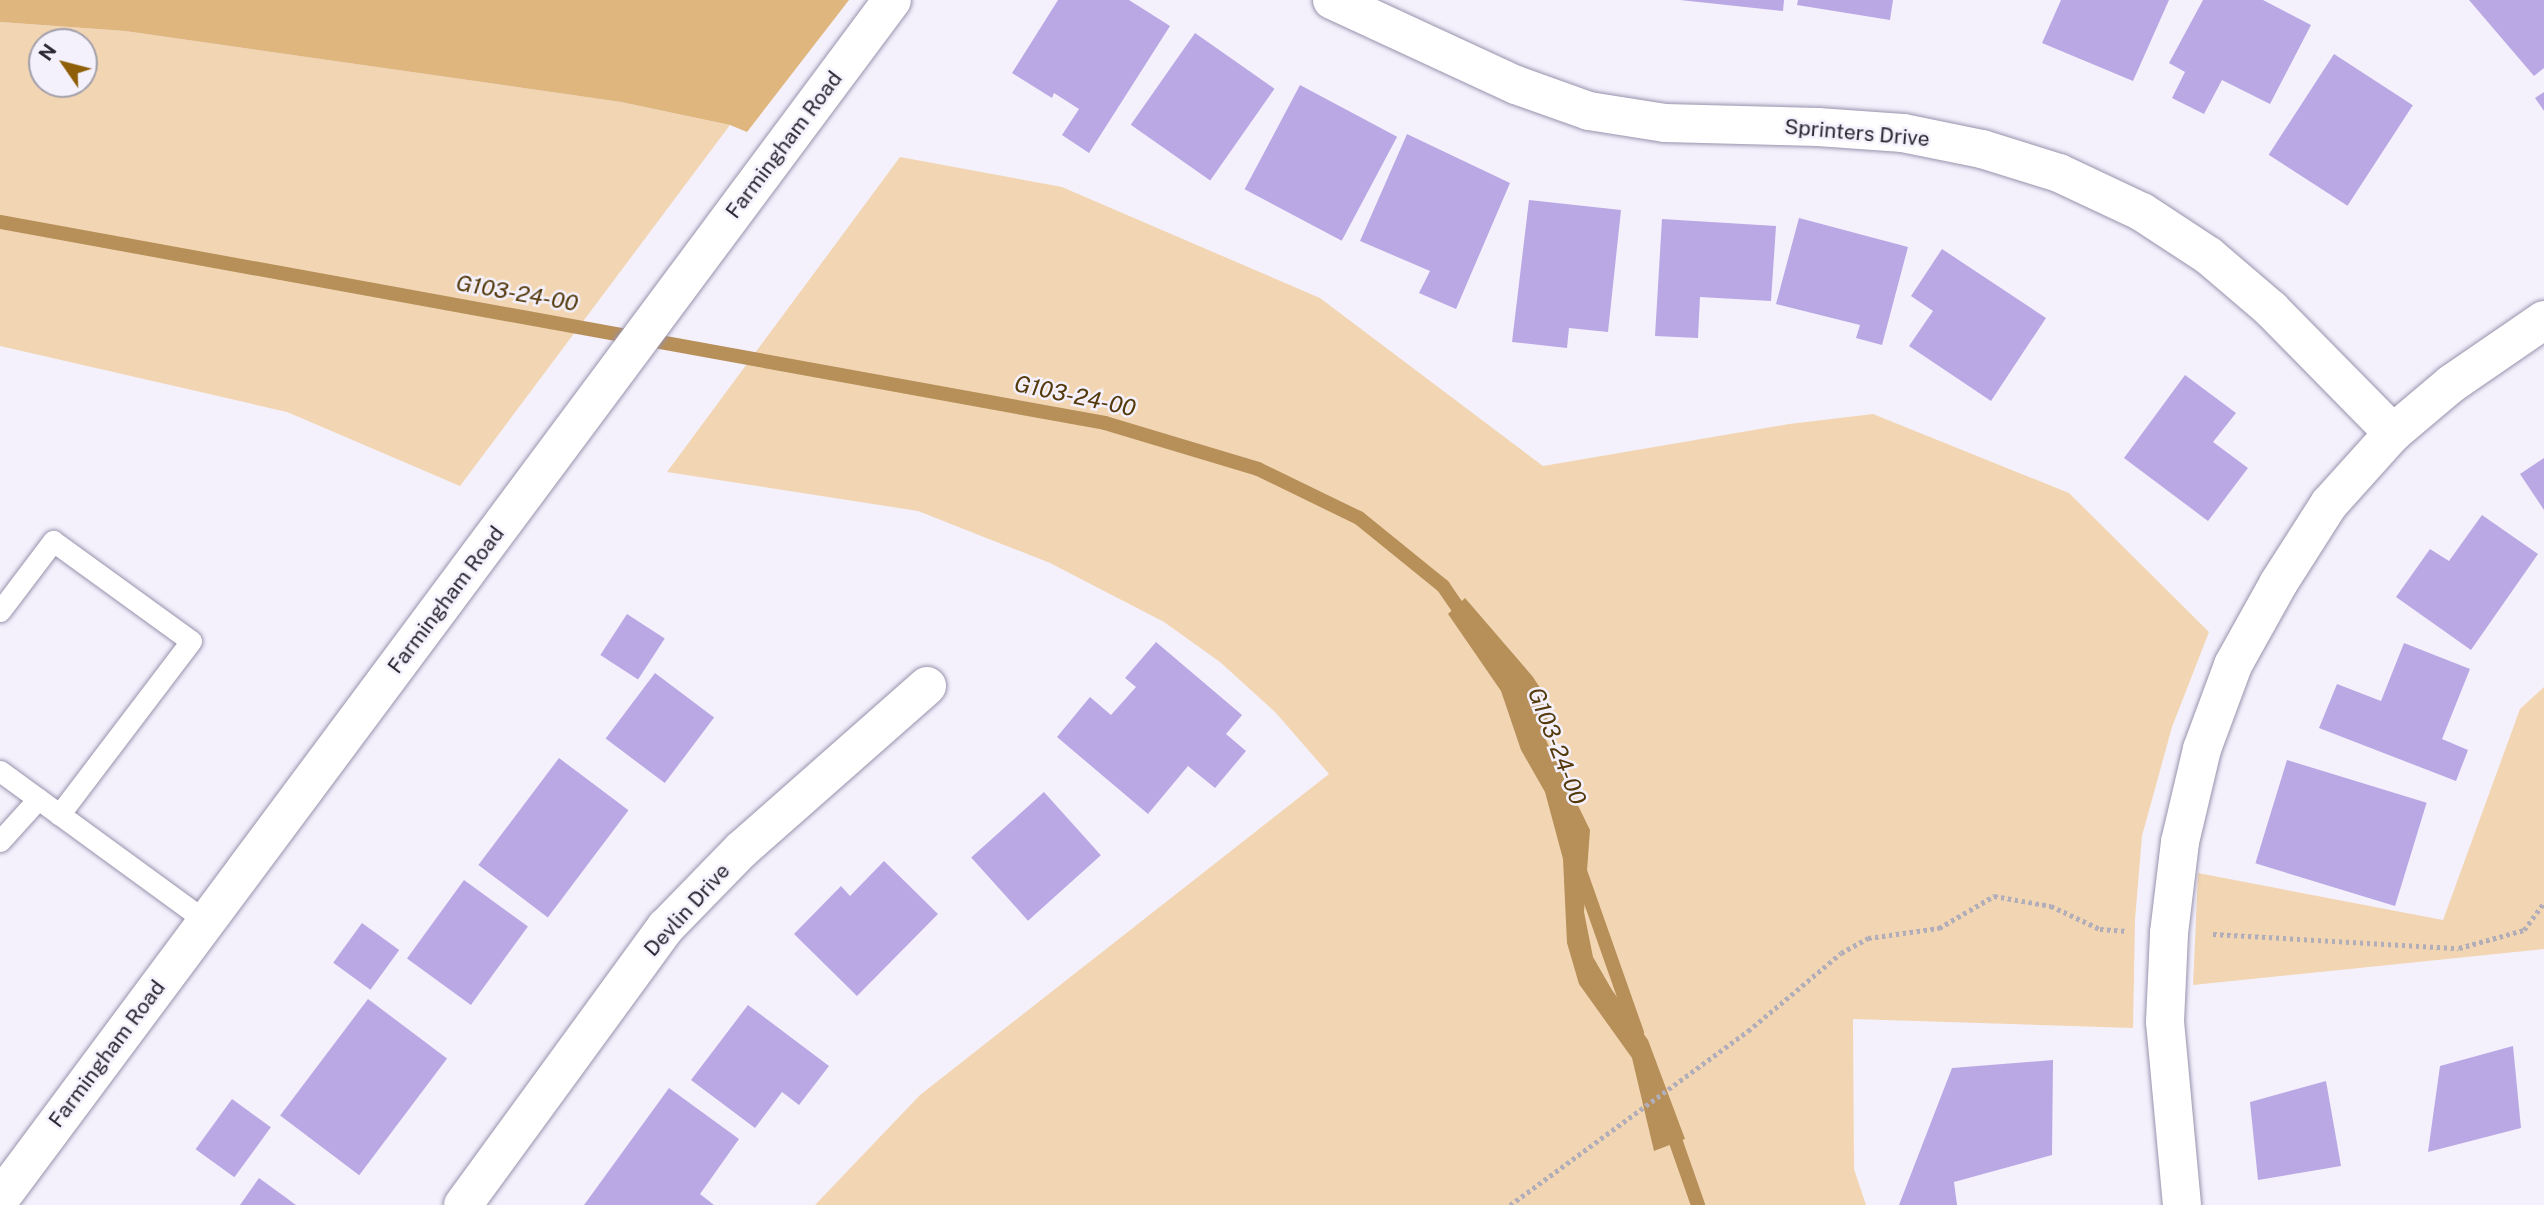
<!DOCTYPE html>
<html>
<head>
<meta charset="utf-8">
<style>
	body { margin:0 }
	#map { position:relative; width:2544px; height:1205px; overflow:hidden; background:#f4f1fd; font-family:"Public Sans",sans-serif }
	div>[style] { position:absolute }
	.green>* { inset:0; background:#f2d6b3 }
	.forest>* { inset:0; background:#dfb67e }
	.water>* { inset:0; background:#b78f59 }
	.stream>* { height:14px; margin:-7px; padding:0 7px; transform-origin:7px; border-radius:7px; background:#b78f59 }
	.building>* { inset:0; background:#baa8e4; transform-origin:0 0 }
	.path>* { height:4.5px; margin-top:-2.25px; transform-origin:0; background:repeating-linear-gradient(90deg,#b1aeb9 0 3.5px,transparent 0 7px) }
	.roads { filter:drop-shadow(0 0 2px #9992ac) drop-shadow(0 0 2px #9992ac) }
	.lane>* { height:21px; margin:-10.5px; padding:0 10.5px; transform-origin:10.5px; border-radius:10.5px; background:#fff }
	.street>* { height:38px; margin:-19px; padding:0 19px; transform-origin:19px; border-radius:19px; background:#fff }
	.secondary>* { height:38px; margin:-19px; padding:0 19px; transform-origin:19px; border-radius:19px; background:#fff }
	span { translate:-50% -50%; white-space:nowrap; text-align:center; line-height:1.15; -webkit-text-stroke:5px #f4f1fd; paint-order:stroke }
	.street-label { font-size:21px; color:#292631 }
	.water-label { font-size:23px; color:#54390b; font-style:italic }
	.north { position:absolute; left:28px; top:28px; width:70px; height:70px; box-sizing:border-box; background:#f4f1fd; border:2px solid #a3a0ab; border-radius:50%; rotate:305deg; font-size:19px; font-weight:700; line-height:28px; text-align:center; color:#292631 }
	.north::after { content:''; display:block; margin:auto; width:24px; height:32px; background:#8e5f08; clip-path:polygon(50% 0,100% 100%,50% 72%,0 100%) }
</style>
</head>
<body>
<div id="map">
	<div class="green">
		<div style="clip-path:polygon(evenodd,0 22px,125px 31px,621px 102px,730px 125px,460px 486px,287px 412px,0 346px,0 22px,42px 42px,84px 42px,84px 84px,42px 84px,42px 42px)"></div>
		<div style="clip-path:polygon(900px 157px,1062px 187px,1320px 298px,1543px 466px,1789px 424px,1873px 414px,2069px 493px,2209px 632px,2172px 727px,2142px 836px,2135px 920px,2133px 1028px,1853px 1019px,1854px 1169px,1866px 1205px,815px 1205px,920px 1095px,1329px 774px,1276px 713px,1220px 662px,1164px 622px,1050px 563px,918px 511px,667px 472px)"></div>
		<div style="clip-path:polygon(2544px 687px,2544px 949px,2193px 985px,2198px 873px,2443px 920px,2520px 709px)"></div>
	</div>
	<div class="forest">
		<div style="clip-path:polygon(0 0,849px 0,747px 132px,730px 125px,621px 102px,125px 31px,0 22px)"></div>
	</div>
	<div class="water">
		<div style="clip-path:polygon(1465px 598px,1533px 677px,1551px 705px,1543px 734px,1590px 830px,1584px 912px,1593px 957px,1612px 990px,1648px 1040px,1685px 1139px,1654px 1151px,1632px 1058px,1579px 984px,1567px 943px,1563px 859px,1545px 792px,1521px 750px,1501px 691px,1448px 614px)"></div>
	</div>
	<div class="stream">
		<div style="left:0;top:222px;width:1123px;rotate:10.31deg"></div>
		<div style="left:1105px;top:423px;width:160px;rotate:16.7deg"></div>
		<div style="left:1258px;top:469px;width:112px;rotate:25.9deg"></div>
		<div style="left:1359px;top:518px;width:108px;rotate:39deg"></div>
		<div style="left:1443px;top:586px;width:42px;rotate:55.6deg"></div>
		<div style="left:1580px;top:871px;width:172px;rotate:70.6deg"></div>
		<div style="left:1670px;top:1125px;width:85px;rotate:70.7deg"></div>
	</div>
	<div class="building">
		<div style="clip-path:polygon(1058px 0,1129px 0,1170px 26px,1089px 153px,1062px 135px,1079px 109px,1054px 93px,1052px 98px,1012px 73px)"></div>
		<div style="clip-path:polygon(1680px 0,1784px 0,1783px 11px)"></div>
		<div style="clip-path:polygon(1798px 0,1893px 0,1890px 20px,1797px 5px)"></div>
		<div style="clip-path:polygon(2061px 0,2169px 0,2133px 81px,2042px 43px)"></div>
		<div style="clip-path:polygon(2203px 0,2263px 0,2311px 25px,2270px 104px,2222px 80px,2204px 114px,2172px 98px,2185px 72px,2169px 63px)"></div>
		<div style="clip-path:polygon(2469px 0,2544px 0,2544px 68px,2534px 76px)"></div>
		<div style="left:1195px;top:33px;width:97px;height:112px;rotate:35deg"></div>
		<div style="left:2334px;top:54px;width:94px;height:120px;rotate:33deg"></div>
		<div style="left:1300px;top:85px;width:110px;height:118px;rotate:28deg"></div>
		<div style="clip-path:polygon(2544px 92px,2544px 111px,2535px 98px)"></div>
		<div style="clip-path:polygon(1407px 134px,1510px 183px,1456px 309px,1419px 293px,1430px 271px,1360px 241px)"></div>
		<div style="clip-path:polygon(1529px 200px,1621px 210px,1608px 332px,1569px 328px,1567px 348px,1512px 342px)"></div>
		<div style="clip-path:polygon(1799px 218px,1908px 247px,1882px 345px,1856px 338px,1860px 325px,1776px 304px)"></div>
		<div style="clip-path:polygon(1662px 219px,1776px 226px,1771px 301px,1700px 297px,1698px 338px,1655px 336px)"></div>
		<div style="clip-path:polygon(1942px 249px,2046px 318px,1991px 401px,1909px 346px,1933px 311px,1911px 296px)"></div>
		<div style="clip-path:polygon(2185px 375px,2236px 413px,2213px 442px,2248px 468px,2208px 521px,2124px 458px)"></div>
		<div style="clip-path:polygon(2544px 458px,2544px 510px,2520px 474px)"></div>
		<div style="clip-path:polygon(2482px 515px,2538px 554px,2471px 650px,2396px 597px,2430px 549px,2449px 561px)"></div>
		<div style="left:627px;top:614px;width:45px;height:49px;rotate:33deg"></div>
		<div style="clip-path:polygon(1156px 642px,1242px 715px,1226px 734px,1246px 751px,1215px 788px,1188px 766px,1148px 814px,1057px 737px,1090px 697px,1111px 715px,1136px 687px,1125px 678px)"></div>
		<div style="clip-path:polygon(2404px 643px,2470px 669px,2442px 739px,2468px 750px,2456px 781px,2319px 728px,2337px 684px,2381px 701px)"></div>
		<div style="left:655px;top:673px;width:74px;height:82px;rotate:37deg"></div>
		<div style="left:559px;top:758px;width:87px;height:134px;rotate:37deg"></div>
		<div style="left:2287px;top:760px;width:146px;height:108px;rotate:17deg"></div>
		<div style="left:1044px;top:792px;width:85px;height:98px;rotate:48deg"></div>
		<div style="clip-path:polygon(884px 861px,938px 914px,857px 996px,794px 934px,841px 886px,850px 896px)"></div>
		<div style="left:464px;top:880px;width:79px;height:97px;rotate:36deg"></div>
		<div style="left:362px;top:923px;width:46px;height:49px;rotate:36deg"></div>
		<div style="left:368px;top:999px;width:99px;height:146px;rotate:37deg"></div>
		<div style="clip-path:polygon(748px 1005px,829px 1066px,799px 1105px,782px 1092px,755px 1128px,691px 1080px)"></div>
		<div style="clip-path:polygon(2513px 1046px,2521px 1128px,2428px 1152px,2440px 1066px)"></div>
		<div style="clip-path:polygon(2053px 1060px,2052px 1155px,1954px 1182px,1957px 1205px,1899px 1205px,1952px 1068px)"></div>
		<div style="clip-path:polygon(2326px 1081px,2341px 1166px,2258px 1180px,2250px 1102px)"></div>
		<div style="clip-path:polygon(669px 1088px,739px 1139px,700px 1194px,714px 1205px,584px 1205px)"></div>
		<div style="left:232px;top:1099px;width:48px;height:62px;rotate:36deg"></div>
		<div style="clip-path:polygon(259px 1178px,296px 1205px,240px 1205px)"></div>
	</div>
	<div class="path">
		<div style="left:2213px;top:934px;width:246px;rotate:3.3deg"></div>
		<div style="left:2459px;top:948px;width:67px;rotate:-15.5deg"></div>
		<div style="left:2524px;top:930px;width:34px;rotate:-54deg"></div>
		<div style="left:1510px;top:1205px;width:295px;rotate:-36.2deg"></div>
		<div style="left:1748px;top:1031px;width:121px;rotate:-40deg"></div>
		<div style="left:1841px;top:953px;width:31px;rotate:-29deg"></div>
		<div style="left:1868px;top:938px;width:72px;rotate:-8deg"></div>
		<div style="left:1939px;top:928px;width:64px;rotate:-30.2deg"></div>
		<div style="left:1994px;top:896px;width:58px;rotate:10deg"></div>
		<div style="left:2051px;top:906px;width:54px;rotate:25.1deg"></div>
		<div style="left:2100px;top:929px;width:27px;rotate:4deg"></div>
	</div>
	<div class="roads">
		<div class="lane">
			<div style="left:0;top:611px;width:88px;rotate:-52.9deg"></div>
			<div style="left:53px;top:541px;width:170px;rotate:35.9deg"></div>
			<div style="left:191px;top:641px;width:218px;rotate:127.2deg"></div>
			<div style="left:0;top:771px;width:255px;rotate:36.1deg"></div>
			<div style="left:0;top:841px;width:57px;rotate:-47.9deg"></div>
		</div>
		<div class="street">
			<div style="left:1332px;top:0;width:203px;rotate:24.8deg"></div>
			<div style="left:1516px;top:85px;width:77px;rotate:19.6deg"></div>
			<div style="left:1589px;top:111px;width:77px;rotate:9deg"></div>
			<div style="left:1665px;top:123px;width:153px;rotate:1.5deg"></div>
			<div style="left:1818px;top:127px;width:85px;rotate:4deg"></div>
			<div style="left:1903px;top:133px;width:81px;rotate:11.4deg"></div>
			<div style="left:1982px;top:149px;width:81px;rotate:17.3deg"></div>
			<div style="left:2059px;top:173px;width:92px;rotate:25.2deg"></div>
			<div style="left:2142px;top:212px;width:80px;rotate:33.3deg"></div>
			<div style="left:2209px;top:256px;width:82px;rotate:40.5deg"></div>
			<div style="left:2271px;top:309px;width:174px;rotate:45.5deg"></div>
			<div style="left:463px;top:1205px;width:344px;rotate:-53.9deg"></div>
			<div style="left:666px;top:927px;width:107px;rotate:-45.8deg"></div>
			<div style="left:741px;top:850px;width:248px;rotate:-41.4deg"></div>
			<div style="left:2182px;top:1205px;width:184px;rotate:-95.3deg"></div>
			<div style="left:2165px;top:1022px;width:89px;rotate:-87.4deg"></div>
			<div style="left:2169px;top:933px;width:92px;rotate:-83.1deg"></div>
			<div style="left:2180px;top:842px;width:96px;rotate:-76.7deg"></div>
			<div style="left:2202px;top:749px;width:90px;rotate:-69.7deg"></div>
			<div style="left:2233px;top:665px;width:93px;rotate:-60.9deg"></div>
			<div style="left:2278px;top:584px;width:95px;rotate:-57.5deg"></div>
			<div style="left:2329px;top:504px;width:96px;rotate:-48deg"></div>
			<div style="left:2393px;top:433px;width:76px;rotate:-40.2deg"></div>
			<div style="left:2451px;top:384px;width:113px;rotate:-34.5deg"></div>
		</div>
		<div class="secondary">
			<div style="left:0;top:1199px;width:1494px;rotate:-53.35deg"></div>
		</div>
	</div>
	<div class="street-label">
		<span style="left:1857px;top:133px;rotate:5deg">Sprinters Drive</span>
		<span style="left:784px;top:145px;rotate:-53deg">Farmingham Road</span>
		<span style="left:446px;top:600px;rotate:-53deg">Farmingham Road</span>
		<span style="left:687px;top:910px;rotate:-48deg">Devlin Drive</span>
		<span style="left:107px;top:1054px;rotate:-53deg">Farmingham Road</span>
	</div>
	<div class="water-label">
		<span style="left:517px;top:293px;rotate:10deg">G103-24-00</span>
		<span style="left:1075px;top:396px;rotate:12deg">G103-24-00</span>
		<span style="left:1557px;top:746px;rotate:69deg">G103-24-00</span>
	</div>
	<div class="north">N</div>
</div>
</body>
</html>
